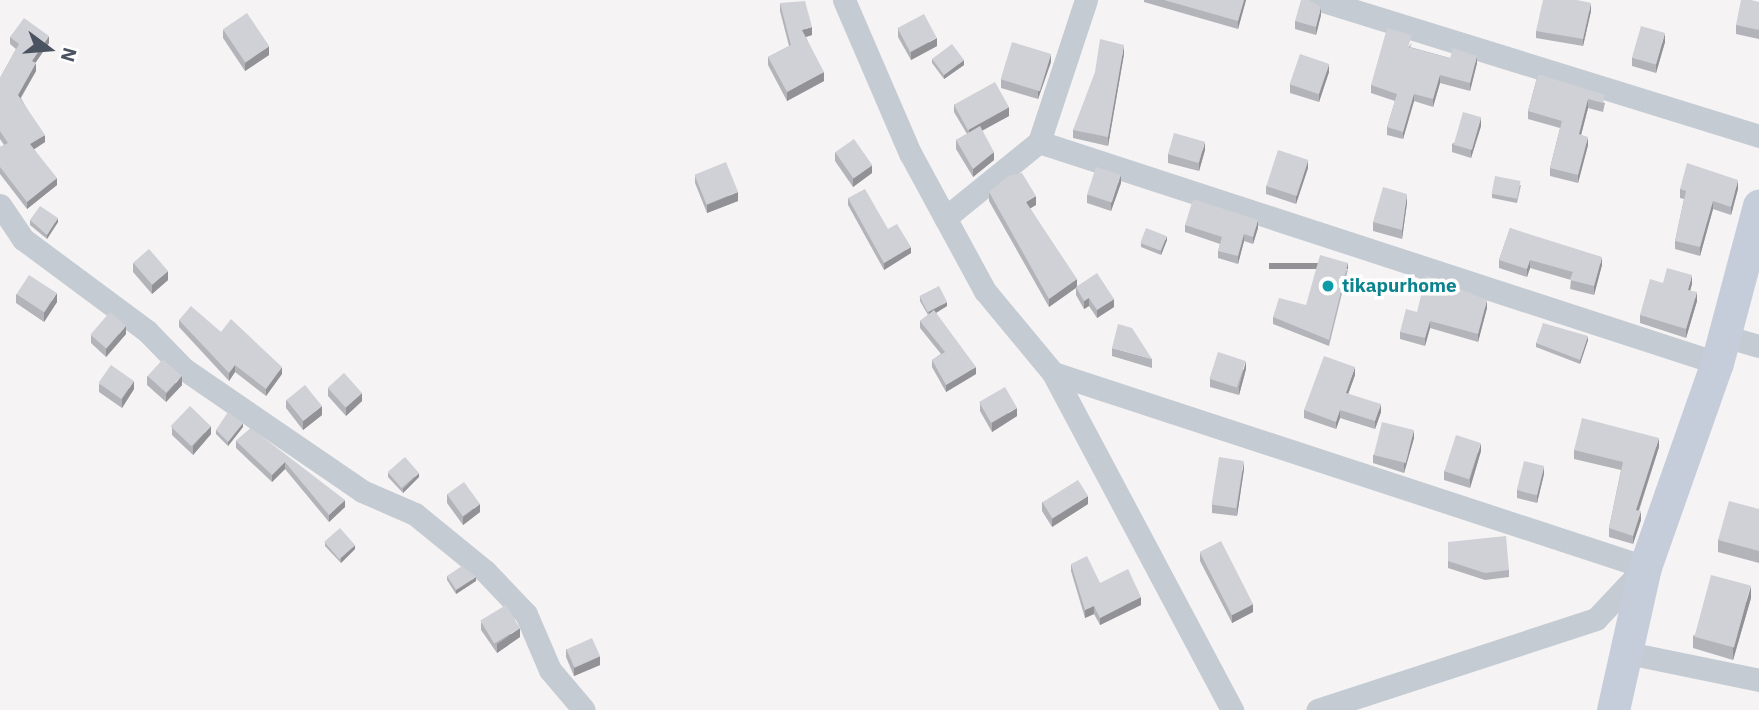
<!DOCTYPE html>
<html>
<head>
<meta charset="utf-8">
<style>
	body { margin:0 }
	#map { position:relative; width:1759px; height:710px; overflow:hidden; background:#f5f3f3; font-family:"IBM Plex Sans",sans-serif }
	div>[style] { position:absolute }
	.street>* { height:23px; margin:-11.5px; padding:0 11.5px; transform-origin:11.5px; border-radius:11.5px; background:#c4cbd3 }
	.secondary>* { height:33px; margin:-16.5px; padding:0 16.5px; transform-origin:16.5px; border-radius:16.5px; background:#c6cdda }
	.wall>* { inset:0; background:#b3b4b9 }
	.shaded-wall>* { inset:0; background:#929296; transform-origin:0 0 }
	.building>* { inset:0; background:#d0d1d7; transform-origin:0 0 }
	.dots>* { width:19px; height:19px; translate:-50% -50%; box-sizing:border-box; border:4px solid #fff; border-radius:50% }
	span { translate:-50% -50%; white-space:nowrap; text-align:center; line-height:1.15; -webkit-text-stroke:7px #fff; paint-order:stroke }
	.culture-label { font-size:19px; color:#0d838f; font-weight:700 }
	.left { translate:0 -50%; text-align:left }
	.north { position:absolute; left:14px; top:14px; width:70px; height:70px; -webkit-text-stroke:5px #fff; paint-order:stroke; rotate:106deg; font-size:19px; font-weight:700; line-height:28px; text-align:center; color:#4b5360 }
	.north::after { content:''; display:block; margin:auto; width:24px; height:32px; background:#4b5360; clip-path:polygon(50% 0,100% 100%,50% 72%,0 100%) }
</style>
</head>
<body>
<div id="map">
	<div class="street">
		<div style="left:844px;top:0;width:167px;rotate:66.7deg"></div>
		<div style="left:910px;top:153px;width:157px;rotate:61.5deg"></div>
		<div style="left:985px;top:291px;width:107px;rotate:50.3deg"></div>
		<div style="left:1053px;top:373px;width:382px;rotate:62deg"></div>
		<div style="left:1320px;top:0;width:460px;rotate:17.2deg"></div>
		<div style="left:1039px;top:142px;width:713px;rotate:18.05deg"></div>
		<div style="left:0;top:205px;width:41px;rotate:55.9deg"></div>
		<div style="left:23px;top:239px;width:154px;rotate:36.6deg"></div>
		<div style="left:147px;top:331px;width:53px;rotate:45.8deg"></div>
		<div style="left:184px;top:369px;width:216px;rotate:34.4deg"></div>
		<div style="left:362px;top:491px;width:58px;rotate:23.5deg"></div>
		<div style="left:415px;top:514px;width:90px;rotate:39.2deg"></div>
		<div style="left:485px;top:571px;width:59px;rotate:46.4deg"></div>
		<div style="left:526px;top:614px;width:61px;rotate:66.8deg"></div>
		<div style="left:550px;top:670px;width:52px;rotate:49.6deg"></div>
		<div style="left:945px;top:218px;width:121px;rotate:-39deg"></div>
		<div style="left:1039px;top:142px;width:150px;rotate:-71.7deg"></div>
		<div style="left:1724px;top:336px;width:36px;rotate:16deg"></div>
		<div style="left:1053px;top:373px;width:623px;rotate:18.14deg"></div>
		<div style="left:1645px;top:567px;width:71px;rotate:133.3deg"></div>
		<div style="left:1596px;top:619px;width:293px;rotate:161.9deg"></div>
		<div style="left:1628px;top:653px;width:134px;rotate:11.6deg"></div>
	</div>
	<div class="secondary">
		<div style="left:1613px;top:710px;width:147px;rotate:-77.4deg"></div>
		<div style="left:1645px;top:567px;width:216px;rotate:-70.6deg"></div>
		<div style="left:1717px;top:363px;width:163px;rotate:-75.1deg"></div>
	</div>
	<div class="wall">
		<div style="clip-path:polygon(1144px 0,1246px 0,1238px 29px,1144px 2px)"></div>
		<div style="clip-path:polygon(1759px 2px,1759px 39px,1736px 34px,1736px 25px)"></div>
		<div style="clip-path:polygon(780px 3px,812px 35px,806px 37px,824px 81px,787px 101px,768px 65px,768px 57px,789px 46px,780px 11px)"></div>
		<div style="clip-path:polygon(1591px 11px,1583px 46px,1536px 38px,1536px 31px)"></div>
		<div style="clip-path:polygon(1321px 15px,1316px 35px,1295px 29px,1295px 21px)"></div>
		<div style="clip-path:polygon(898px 28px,937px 46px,911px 60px,898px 37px)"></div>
		<div style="clip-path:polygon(223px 30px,269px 55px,245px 71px,223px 38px)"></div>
		<div style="clip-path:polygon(10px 37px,49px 43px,35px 63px,36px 71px,21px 98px,45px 142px,34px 149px,57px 185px,27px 209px,0 174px,0 147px,4px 145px,0 139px,0 78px,16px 49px,10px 44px)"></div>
		<div style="clip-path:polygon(1665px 42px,1656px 73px,1632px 66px,1632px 58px)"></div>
		<div style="clip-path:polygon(1412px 43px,1410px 47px,1450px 58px,1477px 63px,1470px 91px,1440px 83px,1433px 107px,1414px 101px,1403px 139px,1387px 135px,1387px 127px,1395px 101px,1371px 93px,1371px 85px)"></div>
		<div style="clip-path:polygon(1124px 54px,1108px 146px,1073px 138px,1073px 130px)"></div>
		<div style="clip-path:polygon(932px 59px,964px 65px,944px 79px,932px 63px)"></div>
		<div style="clip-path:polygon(1051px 62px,1038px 99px,1001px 88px,1001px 79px)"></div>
		<div style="clip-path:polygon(1329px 72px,1319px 102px,1290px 93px,1290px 84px)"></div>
		<div style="clip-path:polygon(1538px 74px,1605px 103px,1603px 112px,1588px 108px,1581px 135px,1588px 145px,1578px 183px,1550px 176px,1550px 168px,1560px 128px,1528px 119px,1528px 111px)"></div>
		<div style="clip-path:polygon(954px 104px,1009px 116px,982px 130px,994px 160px,973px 177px,956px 149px,956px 140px,967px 134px,954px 112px)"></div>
		<div style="clip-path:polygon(1481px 126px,1471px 158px,1452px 152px,1452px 144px)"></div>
		<div style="clip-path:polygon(1205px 150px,1199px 171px,1168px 163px,1168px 154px)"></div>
		<div style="clip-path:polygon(835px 152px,872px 173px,853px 187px,835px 161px)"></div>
		<div style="clip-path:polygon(1308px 168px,1296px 204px,1266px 194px,1266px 186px)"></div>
		<div style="clip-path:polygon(695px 175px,738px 201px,707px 213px,695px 183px)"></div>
		<div style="clip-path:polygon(1121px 183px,1111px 211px,1087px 203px,1087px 195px)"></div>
		<div style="clip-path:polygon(1521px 185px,1517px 203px,1492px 198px,1492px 194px)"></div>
		<div style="clip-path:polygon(1680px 189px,1738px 189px,1731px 215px,1713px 209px,1700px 256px,1675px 249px,1675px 241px,1684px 199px,1680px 198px)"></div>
		<div style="clip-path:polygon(989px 192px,1036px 205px,1030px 208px,1077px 286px,1114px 307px,1097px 318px,1089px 306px,1084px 309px,1076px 295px,1076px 288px,1049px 307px,989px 201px)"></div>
		<div style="clip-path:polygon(848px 198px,911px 253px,884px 270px,848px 205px)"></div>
		<div style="clip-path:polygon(1407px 203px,1402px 239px,1373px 231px,1373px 222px)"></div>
		<div style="clip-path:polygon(30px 220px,58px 222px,47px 239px,30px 225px)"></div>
		<div style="clip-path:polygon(1185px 225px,1258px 228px,1253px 244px,1244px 241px,1238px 264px,1218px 258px,1218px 251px,1220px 244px,1185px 232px)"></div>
		<div style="clip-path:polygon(1510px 228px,1602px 265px,1594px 295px,1570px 289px,1571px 280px,1530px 268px,1527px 277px,1499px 268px,1499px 260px)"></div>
		<div style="clip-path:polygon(1167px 240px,1161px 255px,1141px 247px,1141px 243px)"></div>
		<div style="clip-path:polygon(133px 263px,168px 280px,152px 294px,133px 272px)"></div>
		<div style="clip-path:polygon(1348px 269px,1329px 346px,1273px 324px,1273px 317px,1306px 305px)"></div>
		<div style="clip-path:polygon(1663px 283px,1692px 284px,1690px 291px,1697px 301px,1686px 338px,1640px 323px,1640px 315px)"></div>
		<div style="clip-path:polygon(16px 294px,57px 302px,44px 322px,16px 303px)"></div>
		<div style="clip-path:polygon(920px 297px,947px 306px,936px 313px,976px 374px,946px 392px,932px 367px,932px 360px,941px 354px,920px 328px,920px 321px,928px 315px,920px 301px)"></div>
		<div style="clip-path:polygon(1487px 308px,1478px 342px,1430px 328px,1425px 346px,1400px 339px,1400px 332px,1417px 312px)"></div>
		<div style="clip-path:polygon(179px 320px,221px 332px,282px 374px,266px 396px,235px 372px,229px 381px,179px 327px)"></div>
		<div style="clip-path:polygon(126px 334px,106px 357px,91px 343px,91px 335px)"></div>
		<div style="clip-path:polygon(1588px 340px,1580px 364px,1536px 347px,1536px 343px)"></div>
		<div style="clip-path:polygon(1112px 348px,1152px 359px,1152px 368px,1112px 356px)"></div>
		<div style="clip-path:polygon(1246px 369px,1239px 395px,1210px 387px,1210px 379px)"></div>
		<div style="clip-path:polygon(1355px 375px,1348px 394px,1381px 412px,1375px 429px,1340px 418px,1336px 429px,1304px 418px,1304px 410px)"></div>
		<div style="clip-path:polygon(147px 376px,182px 385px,166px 402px,147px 385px)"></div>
		<div style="clip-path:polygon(99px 384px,134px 389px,122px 408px,99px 392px)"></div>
		<div style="clip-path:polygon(328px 388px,362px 401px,346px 416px,328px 396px)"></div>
		<div style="clip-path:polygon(286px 400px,322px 415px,303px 430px,286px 408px)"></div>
		<div style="clip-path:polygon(980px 403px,1017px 416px,992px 432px,980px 411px)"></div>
		<div style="clip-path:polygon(172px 427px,211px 434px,193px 455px,172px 435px)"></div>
		<div style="clip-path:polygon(243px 427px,228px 446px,216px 434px,216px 430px)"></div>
		<div style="clip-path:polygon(251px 428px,345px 507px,329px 522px,285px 469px,272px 482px,236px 448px,236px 441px)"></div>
		<div style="clip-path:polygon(1414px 438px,1404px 473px,1373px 463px,1373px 455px)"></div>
		<div style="clip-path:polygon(1659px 447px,1639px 511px,1641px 520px,1633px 544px,1609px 537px,1609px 528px,1621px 470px,1574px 459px,1574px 450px)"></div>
		<div style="clip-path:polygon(1481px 451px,1470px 488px,1444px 480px,1444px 471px)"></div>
		<div style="clip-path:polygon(1244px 469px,1237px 516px,1212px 513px,1212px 504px)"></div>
		<div style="clip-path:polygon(388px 473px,419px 477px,403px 493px,388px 477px)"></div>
		<div style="clip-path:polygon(1544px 474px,1537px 503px,1517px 498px,1517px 490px)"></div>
		<div style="clip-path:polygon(447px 494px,480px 512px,463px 525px,447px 503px)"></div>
		<div style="clip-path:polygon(1042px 502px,1088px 504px,1052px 527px,1042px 511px)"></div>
		<div style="clip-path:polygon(1759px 509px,1759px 563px,1718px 552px,1718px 540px)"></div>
		<div style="clip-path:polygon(325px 542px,355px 549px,341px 563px,325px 546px)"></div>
		<div style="clip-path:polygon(1448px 542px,1509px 570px,1509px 577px,1485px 580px,1448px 568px)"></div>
		<div style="clip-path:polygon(1200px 552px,1253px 612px,1232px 623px,1200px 561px)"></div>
		<div style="clip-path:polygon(1071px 564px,1100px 583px,1141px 605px,1100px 625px,1094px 614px,1085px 618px,1071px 571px)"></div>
		<div style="clip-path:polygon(447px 576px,476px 581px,456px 594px,447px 580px)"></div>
		<div style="clip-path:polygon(1751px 598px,1733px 660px,1693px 648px,1693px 636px)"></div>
		<div style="clip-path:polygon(481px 622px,520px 637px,497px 653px,481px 630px)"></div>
		<div style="clip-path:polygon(566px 649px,600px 665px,574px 676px,566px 657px)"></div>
	</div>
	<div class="shaded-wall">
		<div style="clip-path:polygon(1244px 0,1246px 0,1238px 29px,1238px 21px)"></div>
		<div style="clip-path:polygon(1591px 3px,1591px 11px,1583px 46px,1583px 39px)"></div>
		<div style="clip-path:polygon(1321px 7px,1321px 15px,1316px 35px,1316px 27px)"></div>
		<div style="clip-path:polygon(812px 27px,812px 35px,802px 38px,802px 30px)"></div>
		<div style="clip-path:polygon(1665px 33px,1665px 42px,1656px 73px,1656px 65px)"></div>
		<div style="clip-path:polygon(49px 36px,49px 43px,32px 68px,32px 61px)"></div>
		<div style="clip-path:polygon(937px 38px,937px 46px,911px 60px,911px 52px)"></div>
		<div style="clip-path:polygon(1124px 45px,1124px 54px,1108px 146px,1108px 137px)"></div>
		<div style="clip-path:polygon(269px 46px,269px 55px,245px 71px,245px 63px)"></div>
		<div style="clip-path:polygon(1051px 54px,1051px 62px,1038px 99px,1038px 91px)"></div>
		<div style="clip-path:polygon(1477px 56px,1477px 63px,1470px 91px,1470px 83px)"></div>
		<div style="clip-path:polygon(964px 60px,964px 65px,944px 79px,944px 75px)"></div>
		<div style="clip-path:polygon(36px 63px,36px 71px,18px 102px,18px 95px)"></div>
		<div style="clip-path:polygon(1329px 64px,1329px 72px,1319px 102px,1319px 94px)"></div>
		<div style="clip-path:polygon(824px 72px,824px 81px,787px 101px,787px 92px)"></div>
		<div style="clip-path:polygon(1440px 75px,1440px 83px,1433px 107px,1433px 99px)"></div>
		<div style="clip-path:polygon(1414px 94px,1414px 101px,1403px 139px,1403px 132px)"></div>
		<div style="clip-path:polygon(1588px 99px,1588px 108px,1579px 143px,1579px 134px)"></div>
		<div style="clip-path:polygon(1009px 107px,1009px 116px,969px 138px,969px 129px)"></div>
		<div style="clip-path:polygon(1481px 117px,1481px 126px,1471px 158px,1471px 150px)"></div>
		<div style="clip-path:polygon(45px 135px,45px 142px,30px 152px,30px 144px)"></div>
		<div style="clip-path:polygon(1588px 137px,1588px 145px,1578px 183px,1578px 175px)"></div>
		<div style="clip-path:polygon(1205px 142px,1205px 150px,1199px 171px,1199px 163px)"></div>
		<div style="clip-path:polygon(994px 152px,994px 160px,973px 177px,973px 169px)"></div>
		<div style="clip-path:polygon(1308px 160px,1308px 168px,1296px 204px,1296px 195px)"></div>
		<div style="clip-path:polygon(872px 165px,872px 173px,853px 187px,853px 178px)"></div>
		<div style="clip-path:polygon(1121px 175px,1121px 183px,1111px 211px,1111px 203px)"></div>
		<div style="clip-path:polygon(57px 178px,57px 185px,27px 209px,27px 202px)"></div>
		<div style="clip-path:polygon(1738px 180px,1738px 189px,1731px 215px,1731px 207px)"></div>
		<div style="clip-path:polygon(738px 192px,738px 201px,707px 213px,707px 205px)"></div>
		<div style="clip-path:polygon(1407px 194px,1407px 203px,1402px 239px,1402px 230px)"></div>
		<div style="clip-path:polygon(1036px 196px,1036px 205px,1026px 211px,1026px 202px)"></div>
		<div style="clip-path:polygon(1713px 201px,1713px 209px,1700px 256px,1700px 247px)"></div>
		<div style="clip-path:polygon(58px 218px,58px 222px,47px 239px,47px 235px)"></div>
		<div style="clip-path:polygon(1258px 220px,1258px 228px,1253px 244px,1253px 237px)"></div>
		<div style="clip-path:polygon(1244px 234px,1244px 241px,1238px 264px,1238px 256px)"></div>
		<div style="clip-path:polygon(1167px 236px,1167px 240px,1161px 255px,1161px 251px)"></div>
		<div style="clip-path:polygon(911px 247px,911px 253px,884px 270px,884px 263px)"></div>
		<div style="clip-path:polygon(1602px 257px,1602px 265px,1594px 295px,1594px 286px)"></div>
		<div style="clip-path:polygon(1530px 260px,1530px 268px,1527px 277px,1527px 269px)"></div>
		<div style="left:1348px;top:263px;width:6px;height:79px;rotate:90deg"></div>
		<div style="clip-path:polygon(168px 271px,168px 280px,152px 294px,152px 285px)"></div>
		<div style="clip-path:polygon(1692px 275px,1692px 284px,1688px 298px,1688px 290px)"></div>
		<div style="clip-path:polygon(1077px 279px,1077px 287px,1049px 307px,1049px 299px)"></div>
		<div style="clip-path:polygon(1697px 292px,1697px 301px,1686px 338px,1686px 329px)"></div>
		<div style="clip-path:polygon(57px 293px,57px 302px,44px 322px,44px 313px)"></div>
		<div style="clip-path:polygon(1089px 298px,1089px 306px,1084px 309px,1084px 301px)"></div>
		<div style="clip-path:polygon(1114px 299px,1114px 307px,1097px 318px,1097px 310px)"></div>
		<div style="clip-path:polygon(1487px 300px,1487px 308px,1478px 342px,1478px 334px)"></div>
		<div style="clip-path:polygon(947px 302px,947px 306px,929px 317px,929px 312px)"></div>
		<div style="clip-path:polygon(1430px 321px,1430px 328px,1425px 346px,1425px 338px)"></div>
		<div style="clip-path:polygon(126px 326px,126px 334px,106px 357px,106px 349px)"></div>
		<div style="clip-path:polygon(1588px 336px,1588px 340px,1580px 364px,1580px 360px)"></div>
		<div style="clip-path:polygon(1246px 361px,1246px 369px,1239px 395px,1239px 387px)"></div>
		<div style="clip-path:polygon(235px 365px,235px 372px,229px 381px,229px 373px)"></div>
		<div style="clip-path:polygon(282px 367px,282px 374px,266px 396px,266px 389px)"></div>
		<div style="clip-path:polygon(976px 367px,976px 374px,946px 392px,946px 385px)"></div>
		<div style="clip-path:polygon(1355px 367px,1355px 375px,1346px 400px,1346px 393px)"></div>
		<div style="clip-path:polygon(182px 376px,182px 385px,166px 402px,166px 394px)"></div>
		<div style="clip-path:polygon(134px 381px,134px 389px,122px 408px,122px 399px)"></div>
		<div style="clip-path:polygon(362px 393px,362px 401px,346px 416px,346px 407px)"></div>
		<div style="clip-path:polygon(1381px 404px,1381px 412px,1375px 429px,1375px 421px)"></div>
		<div style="clip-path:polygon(322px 406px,322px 415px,303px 430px,303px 421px)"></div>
		<div style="clip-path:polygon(1017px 408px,1017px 416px,992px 432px,992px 423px)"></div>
		<div style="clip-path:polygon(1340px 410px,1340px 418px,1336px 429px,1336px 422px)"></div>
		<div style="clip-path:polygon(243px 423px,243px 427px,228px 446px,228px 442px)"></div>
		<div style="clip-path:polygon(211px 426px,211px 434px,193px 455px,193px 446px)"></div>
		<div style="clip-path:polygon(1414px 430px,1414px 438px,1404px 473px,1404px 465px)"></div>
		<div style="clip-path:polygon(1659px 438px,1659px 447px,1636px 518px,1636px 510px)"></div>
		<div style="clip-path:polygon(1481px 443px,1481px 451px,1470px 488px,1470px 479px)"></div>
		<div style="clip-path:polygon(1244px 461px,1244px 469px,1237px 516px,1237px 508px)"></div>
		<div style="clip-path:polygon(285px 462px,285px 469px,272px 482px,272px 475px)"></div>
		<div style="clip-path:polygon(1544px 466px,1544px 474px,1537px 503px,1537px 494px)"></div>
		<div style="clip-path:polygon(419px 473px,419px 477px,403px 493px,403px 489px)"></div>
		<div style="clip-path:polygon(1088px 496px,1088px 504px,1052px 527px,1052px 519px)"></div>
		<div style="clip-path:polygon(345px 500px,345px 507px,329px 522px,329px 515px)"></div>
		<div style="clip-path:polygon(480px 504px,480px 512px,463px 525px,463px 517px)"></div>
		<div style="clip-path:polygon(1641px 511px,1641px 520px,1633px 544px,1633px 536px)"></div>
		<div style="clip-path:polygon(355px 545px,355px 549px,341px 563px,341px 558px)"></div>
		<div style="clip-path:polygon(476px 577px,476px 581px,456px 594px,456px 590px)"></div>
		<div style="clip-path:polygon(1751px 586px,1751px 598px,1733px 660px,1733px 648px)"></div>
		<div style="clip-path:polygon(1141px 597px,1141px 605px,1100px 625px,1100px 618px)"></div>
		<div style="clip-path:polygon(1253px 604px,1253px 612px,1232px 623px,1232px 615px)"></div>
		<div style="clip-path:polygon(1094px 606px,1094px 614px,1085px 618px,1085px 610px)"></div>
		<div style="clip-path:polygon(520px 628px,520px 637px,497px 653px,497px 644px)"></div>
		<div style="clip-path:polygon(600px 656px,600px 665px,574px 676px,574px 667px)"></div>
	</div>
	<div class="building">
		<div style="clip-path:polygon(1164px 0,1244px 0,1238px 21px)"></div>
		<div style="clip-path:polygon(1301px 0,1309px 0,1321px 7px,1316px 27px,1295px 21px)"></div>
		<div style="clip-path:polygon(1543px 0,1577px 0,1591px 3px,1583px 39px,1536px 31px)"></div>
		<div style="clip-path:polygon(1741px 0,1751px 0,1759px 2px,1759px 30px,1736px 25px)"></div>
		<div style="clip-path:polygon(805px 1px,812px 27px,802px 30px,824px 72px,787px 92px,768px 57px,791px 45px,780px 3px)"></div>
		<div style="left:247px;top:13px;width:40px;height:29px;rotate:56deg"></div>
		<div style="left:924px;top:14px;width:27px;height:30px;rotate:62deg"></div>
		<div style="clip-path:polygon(24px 18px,49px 36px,32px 61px,36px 63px,18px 95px,45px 135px,30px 144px,57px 178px,27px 202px,0 167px,0 147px,8px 143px,0 131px,0 78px,19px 44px,10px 37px)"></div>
		<div style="left:1641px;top:26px;width:25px;height:33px;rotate:16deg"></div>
		<div style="clip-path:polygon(1387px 28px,1412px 35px,1408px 47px,1450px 58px,1453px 48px,1477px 56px,1470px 83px,1440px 75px,1433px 99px,1414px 94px,1403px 132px,1387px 127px,1397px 94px,1371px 85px)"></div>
		<div style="clip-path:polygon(1100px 39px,1124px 45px,1108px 137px,1073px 130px,1095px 72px)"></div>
		<div style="left:1012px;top:42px;width:41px;height:39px;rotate:17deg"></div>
		<div style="left:952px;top:44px;width:20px;height:25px;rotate:53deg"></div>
		<div style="left:1300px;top:54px;width:31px;height:32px;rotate:19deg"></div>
		<div style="clip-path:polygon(1538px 74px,1605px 95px,1603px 103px,1588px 99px,1579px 134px,1588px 137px,1578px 175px,1550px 168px,1562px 121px,1528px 111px)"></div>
		<div style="left:995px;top:82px;width:29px;height:47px;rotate:61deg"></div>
		<div style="left:1463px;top:112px;width:19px;height:34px;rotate:16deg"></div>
		<div style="clip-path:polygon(980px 126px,994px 152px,973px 169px,956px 140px)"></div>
		<div style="left:1174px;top:133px;width:32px;height:22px;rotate:16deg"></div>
		<div style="left:854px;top:139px;width:32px;height:23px;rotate:55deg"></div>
		<div style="left:1278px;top:150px;width:32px;height:38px;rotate:18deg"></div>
		<div style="left:726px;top:162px;width:32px;height:34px;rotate:68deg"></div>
		<div style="clip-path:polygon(1687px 163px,1738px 180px,1731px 207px,1713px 201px,1700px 247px,1675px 241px,1686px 191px,1680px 189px)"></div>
		<div style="left:1096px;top:167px;width:26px;height:29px;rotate:18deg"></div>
		<div style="clip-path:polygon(1022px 173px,1036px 196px,1026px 202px,1077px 279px,1049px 299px,989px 192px,1008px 176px)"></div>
		<div style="left:1495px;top:176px;width:26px;height:18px;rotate:11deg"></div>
		<div style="clip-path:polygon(1383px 187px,1407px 194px,1402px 230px,1373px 222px)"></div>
		<div style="clip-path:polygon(865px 189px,888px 229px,897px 224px,911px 247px,884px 263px,848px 198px)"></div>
		<div style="clip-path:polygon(1193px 199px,1258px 220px,1253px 237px,1244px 234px,1238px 256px,1218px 251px,1222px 237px,1185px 225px)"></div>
		<div style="clip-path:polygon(40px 206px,58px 218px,47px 235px,30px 220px)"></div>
		<div style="left:1146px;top:228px;width:22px;height:16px;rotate:21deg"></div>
		<div style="clip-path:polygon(1510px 228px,1602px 257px,1594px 286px,1570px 280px,1573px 272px,1530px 260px,1527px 269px,1499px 260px)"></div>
		<div style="left:149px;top:249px;width:29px;height:21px;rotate:49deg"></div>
		<div style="clip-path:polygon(1320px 255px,1348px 263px,1329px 340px,1273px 317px,1279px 298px,1306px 305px)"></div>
		<div style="clip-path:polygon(1667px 268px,1692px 275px,1688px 290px,1697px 292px,1686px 329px,1640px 315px,1650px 279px,1663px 283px)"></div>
		<div style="clip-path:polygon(1097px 273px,1114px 299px,1097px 310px,1089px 298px,1084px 301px,1076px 287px)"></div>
		<div style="left:29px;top:275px;width:33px;height:23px;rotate:33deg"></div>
		<div style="clip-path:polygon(1426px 275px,1487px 300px,1478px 334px,1430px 321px,1425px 338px,1400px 332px,1406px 309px,1417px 312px)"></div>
		<div style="left:939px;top:286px;width:18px;height:22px;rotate:63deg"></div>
		<div style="clip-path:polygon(191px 306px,221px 332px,231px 319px,282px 367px,266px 389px,235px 365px,229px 373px,179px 320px)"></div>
		<div style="clip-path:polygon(934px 310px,976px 367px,946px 385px,932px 360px,945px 352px,920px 321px)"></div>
		<div style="left:110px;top:312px;width:21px;height:30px;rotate:41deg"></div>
		<div style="clip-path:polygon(1543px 323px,1588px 336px,1580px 360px,1536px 343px)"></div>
		<div style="clip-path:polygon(1118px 324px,1132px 328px,1152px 359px,1112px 348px)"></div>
		<div style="left:1218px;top:352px;width:29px;height:28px;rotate:18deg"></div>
		<div style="clip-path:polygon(1324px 356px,1355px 367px,1346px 393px,1381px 404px,1375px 421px,1340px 410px,1336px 422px,1304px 410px)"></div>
		<div style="left:163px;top:359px;width:25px;height:23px;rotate:42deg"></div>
		<div style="left:111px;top:365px;width:28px;height:22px;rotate:35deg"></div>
		<div style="left:344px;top:373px;width:27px;height:22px;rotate:48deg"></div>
		<div style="left:305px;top:385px;width:27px;height:24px;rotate:51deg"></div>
		<div style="left:1005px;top:387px;width:24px;height:30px;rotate:60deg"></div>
		<div style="left:190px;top:406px;width:29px;height:28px;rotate:44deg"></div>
		<div style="clip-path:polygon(228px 412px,243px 423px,228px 442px,216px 430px)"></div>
		<div style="clip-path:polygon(1582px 418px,1659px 438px,1636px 510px,1641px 511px,1633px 536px,1609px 528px,1623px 462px,1574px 450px)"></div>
		<div style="left:1382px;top:422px;width:33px;height:34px;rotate:14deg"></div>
		<div style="clip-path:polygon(251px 428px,345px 500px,329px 515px,285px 462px,272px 475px,236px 441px)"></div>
		<div style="left:1456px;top:435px;width:26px;height:38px;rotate:18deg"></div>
		<div style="left:405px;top:457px;width:21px;height:23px;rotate:49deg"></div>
		<div style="left:1219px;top:457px;width:25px;height:48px;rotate:9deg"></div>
		<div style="left:1524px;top:461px;width:21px;height:30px;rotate:14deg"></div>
		<div style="left:1078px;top:480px;width:19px;height:42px;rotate:58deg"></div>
		<div style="left:464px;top:482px;width:27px;height:21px;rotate:54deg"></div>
		<div style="clip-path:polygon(1729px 501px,1759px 509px,1759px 551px,1718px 540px)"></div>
		<div style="left:340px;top:528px;width:23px;height:21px;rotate:49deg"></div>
		<div style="clip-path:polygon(1506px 536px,1509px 570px,1485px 573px,1448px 561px,1448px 542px)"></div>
		<div style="left:1221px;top:541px;width:71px;height:24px;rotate:63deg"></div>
		<div style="clip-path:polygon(1087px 556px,1100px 583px,1128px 569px,1141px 597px,1100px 618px,1094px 606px,1085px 610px,1071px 564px)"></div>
		<div style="clip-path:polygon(462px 566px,476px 577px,456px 590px,447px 576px)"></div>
		<div style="left:1711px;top:575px;width:41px;height:64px;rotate:15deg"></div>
		<div style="left:506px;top:605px;width:27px;height:30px;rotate:59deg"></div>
		<div style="left:592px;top:638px;width:20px;height:28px;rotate:66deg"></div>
	</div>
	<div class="dots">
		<div style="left:1328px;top:286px;background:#0f9aa8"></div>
	</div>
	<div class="culture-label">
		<span class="left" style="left:1342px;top:286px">tikapurhome</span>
	</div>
	<div class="north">N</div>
</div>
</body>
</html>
